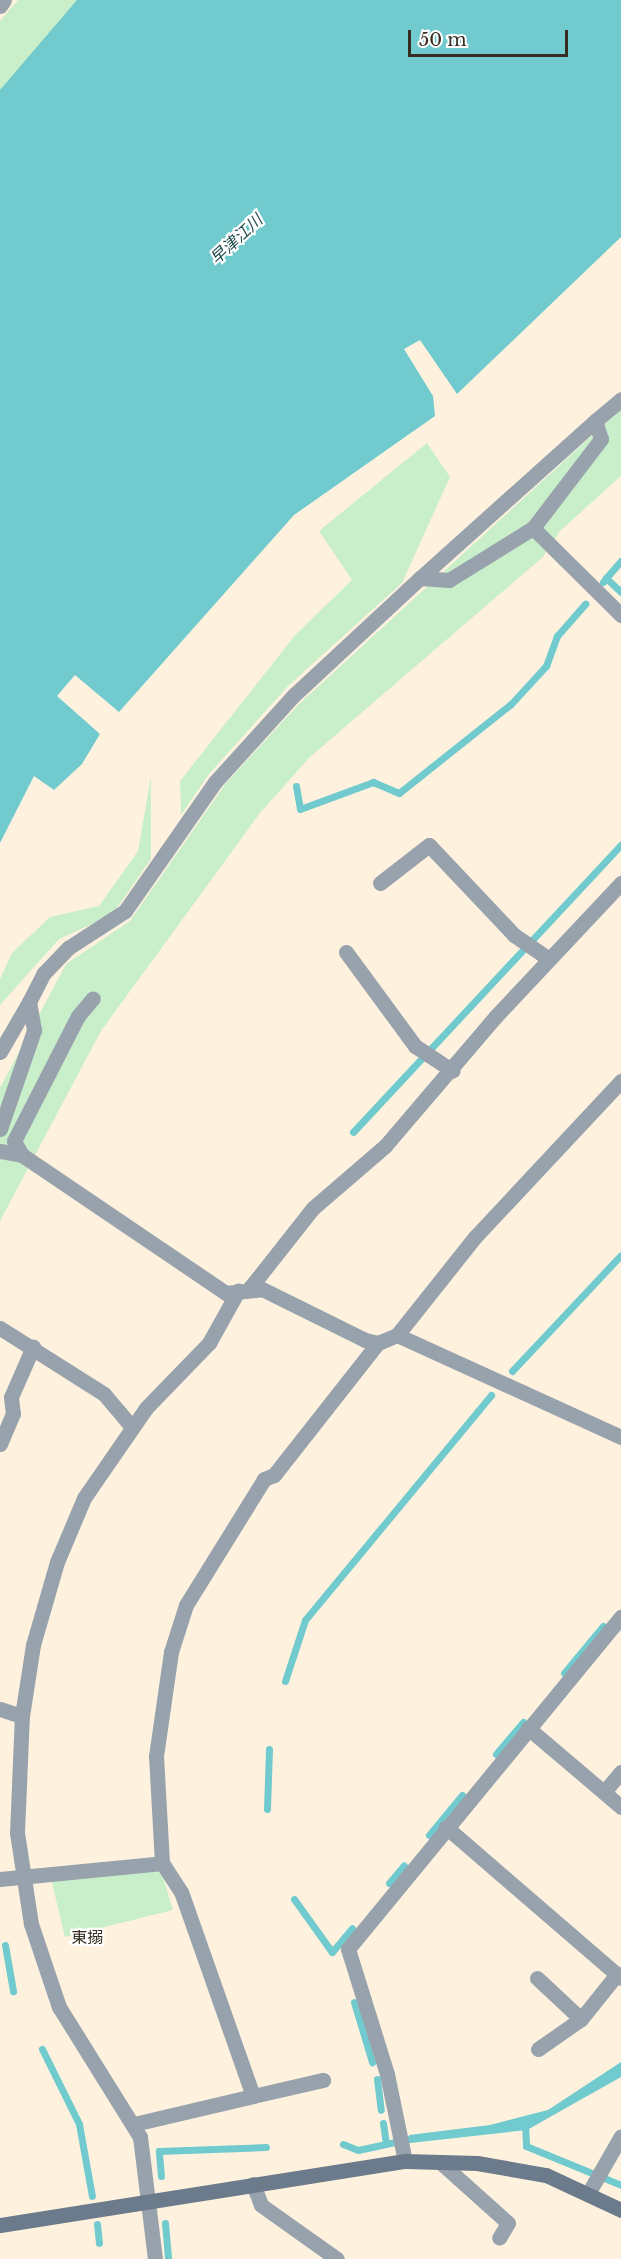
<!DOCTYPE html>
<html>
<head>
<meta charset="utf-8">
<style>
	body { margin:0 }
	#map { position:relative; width:621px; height:2259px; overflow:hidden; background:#fef2df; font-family:"Libre Baskerville","Noto Sans JP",serif }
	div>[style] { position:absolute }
	.green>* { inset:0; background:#c9eeca }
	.water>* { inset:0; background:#70cace }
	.stream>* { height:7px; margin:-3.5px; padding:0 3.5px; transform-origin:3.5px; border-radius:3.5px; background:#70cace }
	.street>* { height:15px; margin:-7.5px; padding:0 7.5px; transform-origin:7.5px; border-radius:7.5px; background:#97a2ad }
	.secondary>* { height:15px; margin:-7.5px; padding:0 7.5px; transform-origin:7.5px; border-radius:7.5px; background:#6b7b8b }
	span { translate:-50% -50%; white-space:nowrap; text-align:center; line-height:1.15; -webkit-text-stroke:4.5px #fff; paint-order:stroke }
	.water-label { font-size:16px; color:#204a4b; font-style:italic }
	.neighbourhood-label { font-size:16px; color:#352d21 }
	.scale { position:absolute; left:408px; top:30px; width:160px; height:27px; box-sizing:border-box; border:3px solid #352d21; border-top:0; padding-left:8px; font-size:18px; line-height:21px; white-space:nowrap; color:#352d21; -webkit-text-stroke:4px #fff; paint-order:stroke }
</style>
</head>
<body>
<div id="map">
	<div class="green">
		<div style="clip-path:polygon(18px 0,96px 0,0 112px,0 21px)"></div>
		<div style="clip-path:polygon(621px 409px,621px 476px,560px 531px,543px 557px,310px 757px,260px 813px,101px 1031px,0 1221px,0 1088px,66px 964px,130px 921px,226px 783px,298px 705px)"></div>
		<div style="clip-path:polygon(427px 443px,450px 477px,402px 583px,288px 686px,209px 774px,181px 815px,180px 781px,296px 634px,352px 580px,319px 531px)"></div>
		<div style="clip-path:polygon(151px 776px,151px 859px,112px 915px,59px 939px,0 1005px,0 979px,12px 953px,50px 917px,99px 906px,138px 851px)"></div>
		<div style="clip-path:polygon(160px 1867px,173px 1910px,65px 1937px,51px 1879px)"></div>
	</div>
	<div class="water">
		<div style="clip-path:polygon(77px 0,621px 0,621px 237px,457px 394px,420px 340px,404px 349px,433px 396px,435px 416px,294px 515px,119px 712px,75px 675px,57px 696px,100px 734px,82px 764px,54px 790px,34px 776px,0 843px,0 90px)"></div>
		<div style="clip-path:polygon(621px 2062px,621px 2077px,527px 2130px,410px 2143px,409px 2135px,490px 2125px,548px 2110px)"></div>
	</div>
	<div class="stream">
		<div style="left:606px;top:578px;width:23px;rotate:-49deg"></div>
		<div style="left:603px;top:582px;width:5px;rotate:-53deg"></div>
		<div style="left:606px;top:578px;width:21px;rotate:43deg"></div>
		<div style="left:296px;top:786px;width:23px;rotate:80deg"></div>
		<div style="left:300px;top:809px;width:78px;rotate:-20.3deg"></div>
		<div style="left:373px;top:782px;width:28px;rotate:23deg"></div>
		<div style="left:399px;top:793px;width:143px;rotate:-38.5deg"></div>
		<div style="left:511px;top:704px;width:52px;rotate:-47.4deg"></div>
		<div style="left:546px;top:666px;width:32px;rotate:-70deg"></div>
		<div style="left:557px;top:636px;width:43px;rotate:-48.8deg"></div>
		<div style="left:353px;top:1132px;width:393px;rotate:-47deg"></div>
		<div style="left:512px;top:1371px;width:159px;rotate:-46.8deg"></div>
		<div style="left:564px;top:1673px;width:61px;rotate:-50.3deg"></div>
		<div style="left:285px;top:1681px;width:64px;rotate:-71.8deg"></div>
		<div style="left:305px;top:1620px;width:292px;rotate:-50.4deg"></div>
		<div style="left:496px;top:1754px;width:42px;rotate:-49.8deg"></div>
		<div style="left:267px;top:1809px;width:60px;rotate:-88.1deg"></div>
		<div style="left:429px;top:1835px;width:52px;rotate:-50.5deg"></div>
		<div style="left:389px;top:1883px;width:23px;rotate:-50deg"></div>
		<div style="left:294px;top:1899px;width:65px;rotate:54.4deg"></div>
		<div style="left:332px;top:1952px;width:31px;rotate:-50deg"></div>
		<div style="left:5px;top:1945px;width:47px;rotate:80.1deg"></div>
		<div style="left:354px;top:2002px;width:63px;rotate:73.3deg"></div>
		<div style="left:42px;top:2049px;width:84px;rotate:63.7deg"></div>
		<div style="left:79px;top:2124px;width:73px;rotate:79.8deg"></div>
		<div style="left:377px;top:2079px;width:31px;rotate:83deg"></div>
		<div style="left:383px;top:2123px;width:21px;rotate:82deg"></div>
		<div style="left:525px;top:2124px;width:22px;rotate:87deg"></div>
		<div style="left:526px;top:2146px;width:103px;rotate:22.3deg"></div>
		<div style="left:343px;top:2144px;width:16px;rotate:22deg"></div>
		<div style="left:358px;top:2150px;width:61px;rotate:-12.2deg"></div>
		<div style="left:161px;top:2176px;width:25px;rotate:-95deg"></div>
		<div style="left:159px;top:2151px;width:107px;rotate:-2.1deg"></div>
		<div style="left:165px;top:2223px;width:36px;rotate:85deg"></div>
		<div style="left:97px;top:2224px;width:19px;rotate:84deg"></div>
	</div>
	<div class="street">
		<div style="left:0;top:6px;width:7px;rotate:-56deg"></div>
		<div style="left:533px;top:528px;width:124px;rotate:44.7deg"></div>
		<div style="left:420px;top:578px;width:235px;rotate:-41.9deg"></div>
		<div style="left:380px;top:883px;width:62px;rotate:-37.8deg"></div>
		<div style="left:429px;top:845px;width:124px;rotate:46.6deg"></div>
		<div style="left:514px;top:935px;width:42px;rotate:34.4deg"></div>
		<div style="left:346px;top:952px;width:117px;rotate:53.7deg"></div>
		<div style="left:415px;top:1046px;width:45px;rotate:33.3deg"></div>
		<div style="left:0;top:1052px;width:58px;rotate:-59.9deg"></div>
		<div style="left:0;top:1129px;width:105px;rotate:-71deg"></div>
		<div style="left:34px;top:1030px;width:28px;rotate:-100deg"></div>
		<div style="left:29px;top:1002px;width:33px;rotate:-63deg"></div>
		<div style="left:44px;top:973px;width:35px;rotate:-46deg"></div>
		<div style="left:68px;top:948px;width:68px;rotate:-33deg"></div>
		<div style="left:125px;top:911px;width:157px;rotate:-55.1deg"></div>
		<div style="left:215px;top:782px;width:118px;rotate:-47.8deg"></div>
		<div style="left:294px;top:695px;width:172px;rotate:-42.9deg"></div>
		<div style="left:420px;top:578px;width:29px;rotate:4deg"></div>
		<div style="left:449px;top:580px;width:99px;rotate:-31.8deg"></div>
		<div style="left:533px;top:528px;width:112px;rotate:-52.6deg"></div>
		<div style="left:601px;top:439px;width:19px;rotate:-108deg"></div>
		<div style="left:595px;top:421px;width:34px;rotate:-40deg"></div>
		<div style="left:0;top:1151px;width:22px;rotate:10deg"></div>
		<div style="left:22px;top:1155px;width:246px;rotate:34.1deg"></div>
		<div style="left:226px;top:1293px;width:36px;rotate:-6deg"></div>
		<div style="left:262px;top:1289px;width:115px;rotate:26.3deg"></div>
		<div style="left:365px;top:1340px;width:13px;rotate:13deg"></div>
		<div style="left:378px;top:1343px;width:21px;rotate:-23deg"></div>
		<div style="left:397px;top:1335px;width:246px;rotate:24.5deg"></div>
		<div style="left:22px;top:1155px;width:16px;rotate:-120deg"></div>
		<div style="left:14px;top:1141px;width:140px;rotate:-62.9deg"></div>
		<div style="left:78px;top:1016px;width:23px;rotate:-50deg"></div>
		<div style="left:249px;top:1289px;width:103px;rotate:-51.7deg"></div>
		<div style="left:313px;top:1208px;width:95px;rotate:-40.7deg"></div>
		<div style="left:385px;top:1146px;width:171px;rotate:-49.5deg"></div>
		<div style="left:496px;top:1016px;width:183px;rotate:-46.8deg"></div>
		<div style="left:0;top:1328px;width:123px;rotate:32.4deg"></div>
		<div style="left:104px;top:1394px;width:43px;rotate:49.7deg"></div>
		<div style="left:397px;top:1335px;width:125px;rotate:-51.5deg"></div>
		<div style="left:475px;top:1237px;width:214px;rotate:-46.9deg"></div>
		<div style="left:0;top:1444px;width:33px;rotate:-67deg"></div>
		<div style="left:13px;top:1414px;width:17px;rotate:-97deg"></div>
		<div style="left:11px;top:1397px;width:55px;rotate:-66.3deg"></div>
		<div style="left:0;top:1709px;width:23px;rotate:18deg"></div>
		<div style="left:528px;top:1728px;width:122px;rotate:40.3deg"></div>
		<div style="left:604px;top:1792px;width:26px;rotate:-50deg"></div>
		<div style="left:446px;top:1827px;width:231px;rotate:40.8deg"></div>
		<div style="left:0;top:1879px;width:163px;rotate:-5.6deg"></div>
		<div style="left:537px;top:1978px;width:60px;rotate:43deg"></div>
		<div style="left:538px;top:2049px;width:52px;rotate:-34.9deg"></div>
		<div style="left:581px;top:2019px;width:58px;rotate:-51.3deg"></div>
		<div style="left:253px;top:2096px;width:72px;rotate:-12.9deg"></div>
		<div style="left:134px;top:2124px;width:122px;rotate:-13.2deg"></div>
		<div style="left:253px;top:2096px;width:216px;rotate:-109.4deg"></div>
		<div style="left:181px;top:1892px;width:35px;rotate:-123deg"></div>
		<div style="left:162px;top:1863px;width:107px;rotate:-93.2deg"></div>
		<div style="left:156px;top:1756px;width:105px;rotate:-81.8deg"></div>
		<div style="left:171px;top:1652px;width:49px;rotate:-72.3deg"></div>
		<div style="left:186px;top:1605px;width:148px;rotate:-58.2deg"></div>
		<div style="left:264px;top:1479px;width:11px;rotate:-22deg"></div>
		<div style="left:274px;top:1475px;width:168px;rotate:-51.8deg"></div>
		<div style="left:405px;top:2161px;width:89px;rotate:-101.7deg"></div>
		<div style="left:387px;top:2074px;width:131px;rotate:-107.3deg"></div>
		<div style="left:348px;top:1949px;width:430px;rotate:-50.6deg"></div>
		<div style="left:440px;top:2162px;width:91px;rotate:41.9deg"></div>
		<div style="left:508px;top:2223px;width:17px;rotate:121deg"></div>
		<div style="left:253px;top:2184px;width:22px;rotate:69deg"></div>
		<div style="left:261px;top:2205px;width:93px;rotate:35.4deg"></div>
		<div style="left:589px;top:2192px;width:64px;rotate:-60.3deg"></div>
		<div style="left:155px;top:2259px;width:123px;rotate:-97deg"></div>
		<div style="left:140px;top:2137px;width:153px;rotate:-121.9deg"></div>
		<div style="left:59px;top:2007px;width:88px;rotate:-108.6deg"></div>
		<div style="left:31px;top:1924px;width:92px;rotate:-98.7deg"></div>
		<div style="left:17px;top:1833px;width:117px;rotate:-87.6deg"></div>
		<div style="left:22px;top:1716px;width:72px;rotate:-81.2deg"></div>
		<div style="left:33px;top:1645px;width:86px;rotate:-73.9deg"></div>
		<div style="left:57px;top:1562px;width:69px;rotate:-67.1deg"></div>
		<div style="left:84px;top:1498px;width:109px;rotate:-55.4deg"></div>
		<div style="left:146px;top:1408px;width:91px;rotate:-45.9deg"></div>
		<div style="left:209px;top:1343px;width:60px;rotate:-60.9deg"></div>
	</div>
	<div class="secondary">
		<div style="left:0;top:2225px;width:410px;rotate:-9deg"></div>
		<div style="left:405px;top:2161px;width:72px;rotate:1.6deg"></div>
		<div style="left:477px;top:2163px;width:70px;rotate:9.9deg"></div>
		<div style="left:546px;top:2175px;width:83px;rotate:25deg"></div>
	</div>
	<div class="water-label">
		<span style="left:236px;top:239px;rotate:-43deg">早津江川</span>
	</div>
	<div class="neighbourhood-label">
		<span style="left:87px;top:1937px">東搦</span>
	</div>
	<div class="scale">50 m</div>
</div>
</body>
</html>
